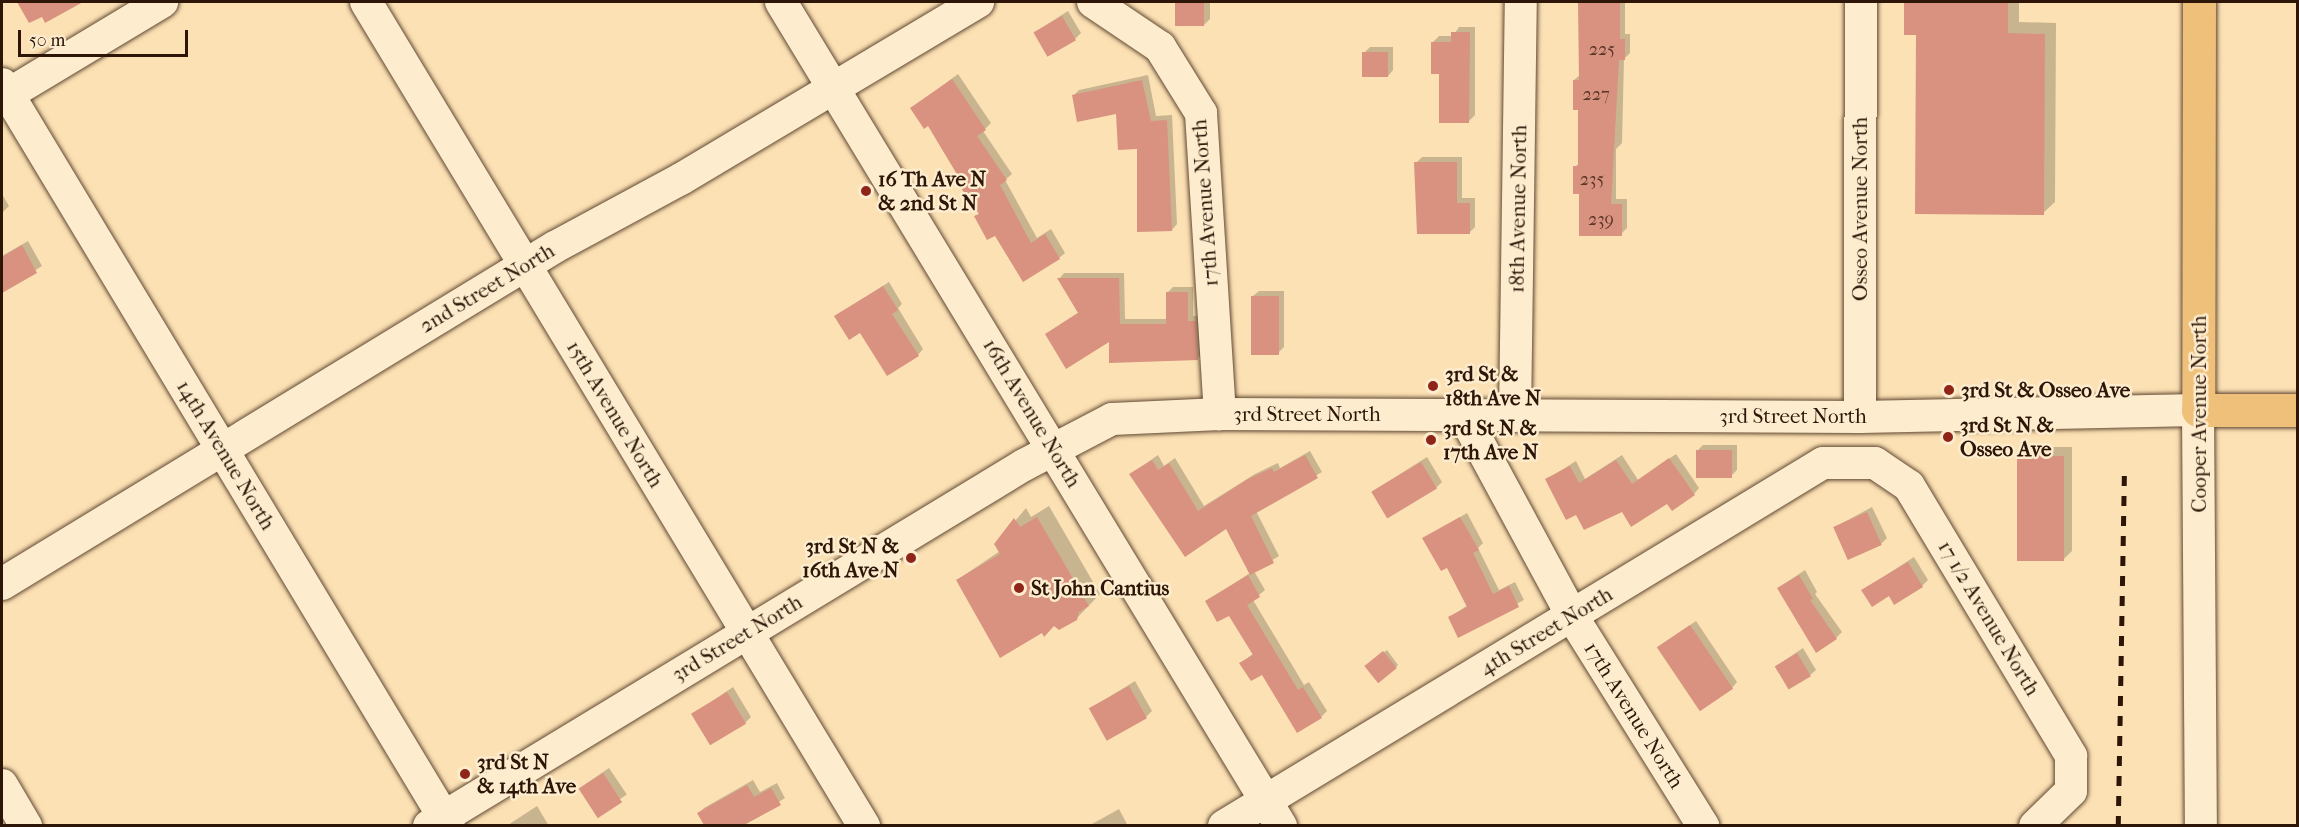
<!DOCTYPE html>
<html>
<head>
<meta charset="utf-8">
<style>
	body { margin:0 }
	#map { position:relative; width:2299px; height:827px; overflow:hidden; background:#fce1b4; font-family:"IM FELL French Canon",serif }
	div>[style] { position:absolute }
	.shadow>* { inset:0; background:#0003; transform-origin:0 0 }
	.building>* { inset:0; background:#d8927f; transform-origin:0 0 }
	.roads { filter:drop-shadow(0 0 2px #614933) drop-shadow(0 0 2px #614933) }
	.minor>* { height:32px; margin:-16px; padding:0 16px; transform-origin:16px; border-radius:16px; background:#fdecce }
	.major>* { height:33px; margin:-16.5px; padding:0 16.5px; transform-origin:16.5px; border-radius:16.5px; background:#eec07a }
	.rail>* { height:4.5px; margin-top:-2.25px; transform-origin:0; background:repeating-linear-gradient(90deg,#2d1608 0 10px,transparent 0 20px) }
	.dots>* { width:16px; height:16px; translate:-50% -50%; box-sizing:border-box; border:3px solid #fdecce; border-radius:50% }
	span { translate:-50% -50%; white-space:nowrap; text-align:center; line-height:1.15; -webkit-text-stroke:5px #fdecce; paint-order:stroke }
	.number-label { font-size:18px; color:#583526 }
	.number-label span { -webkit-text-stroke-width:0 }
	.poi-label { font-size:21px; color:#2d1608; font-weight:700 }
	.left { translate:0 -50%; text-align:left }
	.right { translate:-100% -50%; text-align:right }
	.street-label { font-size:21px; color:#2d1608 }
	.frame { position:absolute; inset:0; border:3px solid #2d1608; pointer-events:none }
	.scale { position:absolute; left:18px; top:30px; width:170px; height:27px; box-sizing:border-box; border:3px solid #2d1608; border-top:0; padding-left:8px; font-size:18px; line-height:21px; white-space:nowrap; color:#2d1608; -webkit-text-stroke:4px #fdecce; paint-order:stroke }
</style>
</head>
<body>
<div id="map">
	<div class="shadow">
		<div style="clip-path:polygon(80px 2px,46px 21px,42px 15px,19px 3px)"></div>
		<div style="clip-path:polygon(1177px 2px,1210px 2px,1210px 19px,1204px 25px,1177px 25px)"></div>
		<div style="clip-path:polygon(1579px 2px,1625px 2px,1625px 34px,1630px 34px,1630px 53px,1624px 59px,1622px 143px,1616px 149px,1616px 199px,1627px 199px,1627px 228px,1621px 234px,1581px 193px,1575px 167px,1580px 162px,1580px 108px,1574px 80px,1581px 74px)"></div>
		<div style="clip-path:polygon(1906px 2px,2019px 2px,2019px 22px,2056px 23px,2055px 202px,2043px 213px,1918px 34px,1905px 33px)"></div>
		<div style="clip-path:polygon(1068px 11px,1081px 33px,1075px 39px,1035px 32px)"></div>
		<div style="clip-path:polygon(1459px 27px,1475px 27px,1475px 115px,1469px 121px,1441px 73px,1433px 42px,1439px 36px,1453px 36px)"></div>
		<div style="clip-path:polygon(1370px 47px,1393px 47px,1393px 70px,1388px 76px,1364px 53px)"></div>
		<div style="clip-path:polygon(958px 74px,991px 123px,983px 131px,1012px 174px,1005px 180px,1037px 238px,1051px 229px,1065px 253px,1059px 258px,996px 234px,976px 216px,980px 213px,960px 175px,929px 124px,912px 108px)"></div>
		<div style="clip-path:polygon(1148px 75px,1156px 116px,1172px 115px,1177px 224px,1172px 230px,1138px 147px,1118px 112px,1074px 95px,1079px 90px)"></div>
		<div style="clip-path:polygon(1422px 157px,1462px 157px,1462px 198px,1475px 198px,1475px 227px,1469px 233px,1416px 163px)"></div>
		<div style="clip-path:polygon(2px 194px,9px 206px,2px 213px)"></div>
		<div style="clip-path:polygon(28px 241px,42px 266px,2px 291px,2px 256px)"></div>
		<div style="clip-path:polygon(1064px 273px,1124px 273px,1125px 319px,1167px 319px,1167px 293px,1173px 287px,1193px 287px,1193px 316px,1201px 316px,1203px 353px,1197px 359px,1110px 340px,1046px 334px,1079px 312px,1059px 279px)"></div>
		<div style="clip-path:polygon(889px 282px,902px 304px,898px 308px,923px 349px,918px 355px,836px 316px)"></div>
		<div style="clip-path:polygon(1259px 291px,1284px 291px,1284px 347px,1278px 353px,1253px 296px)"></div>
		<div style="clip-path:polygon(1703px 445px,1737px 445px,1737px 470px,1731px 476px,1697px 451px)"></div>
		<div style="clip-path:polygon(2028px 447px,2072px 447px,2072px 551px,2063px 560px,2019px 456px)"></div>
		<div style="clip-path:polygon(1310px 451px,1322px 472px,1256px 511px,1279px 556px,1254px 571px,1265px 590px,1253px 600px,1304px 685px,1309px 682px,1327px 711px,1321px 717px,1263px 672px,1241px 663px,1254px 653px,1229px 614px,1207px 601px,1250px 573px,1227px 527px,1131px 474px,1158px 455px,1164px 466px,1175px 458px,1204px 506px,1255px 474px,1278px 463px,1280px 468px)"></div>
		<div style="clip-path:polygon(1676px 454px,1699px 488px,1694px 494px,1667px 502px,1622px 510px,1577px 513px,1547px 479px,1576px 461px,1585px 479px,1622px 455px,1638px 480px)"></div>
		<div style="clip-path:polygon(1427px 457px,1442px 482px,1436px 488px,1373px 491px)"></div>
		<div style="clip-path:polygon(1049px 506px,1100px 594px,1076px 619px,1055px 624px,957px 580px,1000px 551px,996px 544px,1026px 508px,1031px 517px)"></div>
		<div style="clip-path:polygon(1872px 507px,1887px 538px,1881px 544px,1835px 527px)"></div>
		<div style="clip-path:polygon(1467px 513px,1483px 543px,1478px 548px,1499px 590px,1515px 582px,1524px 600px,1459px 635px,1450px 617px,1468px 605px,1448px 565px,1424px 538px)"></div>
		<div style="clip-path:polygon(1914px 557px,1928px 580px,1922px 586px,1895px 603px,1890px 594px,1863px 590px)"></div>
		<div style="clip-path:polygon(1805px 570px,1817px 592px,1815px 594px,1842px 632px,1836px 638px,1778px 588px)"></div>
		<div style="clip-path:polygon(1696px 621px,1737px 682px,1732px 688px,1658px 647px)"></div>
		<div style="clip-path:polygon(1803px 648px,1816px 670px,1810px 675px,1776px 666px)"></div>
		<div style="clip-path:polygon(1387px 650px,1398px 665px,1396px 667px,1369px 664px)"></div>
		<div style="clip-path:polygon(1135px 681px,1152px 711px,1146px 717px,1091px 708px)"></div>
		<div style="clip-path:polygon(733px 687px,751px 717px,745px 723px,693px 714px)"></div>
		<div style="left:609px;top:768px;width:32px;height:36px;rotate:56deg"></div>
		<div style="clip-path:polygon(753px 780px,760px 792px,777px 783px,785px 798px,746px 823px,747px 826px,706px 826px,698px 814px,704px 808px)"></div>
		<div style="clip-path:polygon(537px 806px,549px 826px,508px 826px,511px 823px)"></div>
		<div style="clip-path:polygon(1119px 809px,1128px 826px,1091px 826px,1092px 824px)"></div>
	</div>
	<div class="building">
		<div style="clip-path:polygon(17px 2px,83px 2px,45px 23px,42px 17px,29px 23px)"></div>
		<div style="left:1175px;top:2px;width:29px;height:24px"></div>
		<div style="clip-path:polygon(1578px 2px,1620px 2px,1620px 39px,1625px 39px,1625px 60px,1619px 60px,1611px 204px,1622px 204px,1622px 236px,1579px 236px,1579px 194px,1573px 194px,1573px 166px,1578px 166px,1578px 110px,1573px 110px,1573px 80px,1579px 80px)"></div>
		<div style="clip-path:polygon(1904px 2px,2008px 2px,2008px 33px,2045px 34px,2044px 215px,1915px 214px,1916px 35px,1904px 35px)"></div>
		<div style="left:1062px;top:16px;width:28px;height:33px;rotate:60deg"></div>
		<div style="clip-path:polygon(1451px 32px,1470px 32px,1469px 123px,1439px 123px,1439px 74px,1431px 74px,1431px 42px,1451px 42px)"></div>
		<div style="left:1362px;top:52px;width:26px;height:25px"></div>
		<div style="clip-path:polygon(952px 79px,986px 130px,977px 136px,1007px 180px,1000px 185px,1031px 243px,1045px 234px,1060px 259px,1023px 282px,995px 236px,987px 240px,974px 216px,979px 214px,954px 178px,958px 176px,928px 126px,924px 129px,910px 108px)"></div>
		<div style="clip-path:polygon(1142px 80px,1151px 121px,1167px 120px,1172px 231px,1137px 232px,1137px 149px,1118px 150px,1116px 114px,1077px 122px,1072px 95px)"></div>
		<div style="clip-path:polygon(1414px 162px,1457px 162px,1457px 203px,1470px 203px,1470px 234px,1417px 234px)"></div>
		<div style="clip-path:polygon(22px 245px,37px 273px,2px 293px,2px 257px)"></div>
		<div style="clip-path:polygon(1057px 278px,1119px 278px,1120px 324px,1166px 324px,1166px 292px,1188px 292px,1188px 321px,1196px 321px,1198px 360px,1109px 363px,1109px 342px,1066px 369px,1045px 334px,1078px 313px)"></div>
		<div style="clip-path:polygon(883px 286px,898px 310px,892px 314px,919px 356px,887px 376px,860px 333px,849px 340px,834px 316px)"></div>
		<div style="left:1251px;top:296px;width:28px;height:59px"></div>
		<div style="left:1696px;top:450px;width:36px;height:28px"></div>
		<div style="clip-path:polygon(1305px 455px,1318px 478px,1251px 516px,1274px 563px,1250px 575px,1226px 529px,1185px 557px,1129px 474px,1152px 460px,1158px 470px,1169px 463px,1198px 511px,1248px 479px,1272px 468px,1274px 472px)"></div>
		<div style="left:2017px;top:456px;width:47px;height:105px"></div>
		<div style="clip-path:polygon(1669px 458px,1695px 495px,1672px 511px,1667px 504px,1631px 527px,1622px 512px,1584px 530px,1576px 515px,1566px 520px,1545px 479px,1570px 466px,1579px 483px,1616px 460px,1632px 484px)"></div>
		<div style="left:1421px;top:462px;width:31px;height:58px;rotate:59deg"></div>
		<div style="left:1867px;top:512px;width:36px;height:37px;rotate:66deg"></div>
		<div style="clip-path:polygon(1037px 517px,1089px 606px,1079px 612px,1077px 620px,1059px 630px,1054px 626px,1044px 637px,1042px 633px,1000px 658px,956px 580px,1000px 554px,994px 544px,1014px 518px,1020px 527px)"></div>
		<div style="clip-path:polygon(1460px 517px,1479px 550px,1473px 553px,1493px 594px,1509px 586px,1519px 607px,1458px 638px,1448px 617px,1467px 607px,1447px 568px,1441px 571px,1422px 538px)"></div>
		<div style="clip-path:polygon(1908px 562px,1923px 587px,1894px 605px,1889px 596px,1872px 607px,1861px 590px)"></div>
		<div style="clip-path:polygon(1248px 575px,1260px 597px,1247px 605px,1298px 690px,1303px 687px,1322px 718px,1297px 733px,1262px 675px,1251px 681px,1239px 663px,1253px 655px,1229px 616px,1217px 622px,1205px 601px)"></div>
		<div style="clip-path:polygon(1799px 575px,1813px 599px,1810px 600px,1837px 639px,1816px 653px,1777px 588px)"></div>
		<div style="left:1690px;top:625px;width:77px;height:40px;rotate:56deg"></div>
		<div style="left:1383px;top:651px;width:22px;height:24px;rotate:51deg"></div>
		<div style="left:1797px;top:653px;width:27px;height:26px;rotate:59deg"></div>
		<div style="left:1129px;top:686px;width:37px;height:46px;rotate:61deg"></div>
		<div style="left:727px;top:692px;width:37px;height:42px;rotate:59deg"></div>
		<div style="left:603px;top:773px;width:35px;height:29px;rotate:57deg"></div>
		<div style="clip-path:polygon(747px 785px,754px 797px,771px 788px,781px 805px,744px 825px,704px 825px,697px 813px)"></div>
	</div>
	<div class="roads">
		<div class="minor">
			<div style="left:366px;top:2px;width:963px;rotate:58.85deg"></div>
			<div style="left:781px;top:2px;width:964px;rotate:58.75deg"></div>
			<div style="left:1093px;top:2px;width:81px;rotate:33.9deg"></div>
			<div style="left:1160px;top:47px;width:78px;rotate:58.2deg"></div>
			<div style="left:1201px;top:113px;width:302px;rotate:86.4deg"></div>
			<div style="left:2px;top:84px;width:866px;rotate:58.93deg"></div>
			<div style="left:2px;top:98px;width:187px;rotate:-31deg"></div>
			<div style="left:1463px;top:414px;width:230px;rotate:61.6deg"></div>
			<div style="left:1572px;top:616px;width:248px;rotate:58deg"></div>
			<div style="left:1515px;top:416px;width:414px;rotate:-89.2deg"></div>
			<div style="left:1860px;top:417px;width:415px;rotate:-89.9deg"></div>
			<div style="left:2px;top:584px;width:648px;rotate:-31.36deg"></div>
			<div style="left:555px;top:247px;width:143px;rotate:-28.4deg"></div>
			<div style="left:681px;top:179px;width:346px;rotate:-30.8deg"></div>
			<div style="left:2px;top:785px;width:48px;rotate:59.7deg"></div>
			<div style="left:429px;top:826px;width:696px;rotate:-31.25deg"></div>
			<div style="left:1024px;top:465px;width:99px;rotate:-27.6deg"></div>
			<div style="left:1112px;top:419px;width:108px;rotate:-2.7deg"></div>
			<div style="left:1220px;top:414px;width:640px;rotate:0.27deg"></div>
			<div style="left:1860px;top:417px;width:338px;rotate:-1.2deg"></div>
			<div style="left:2198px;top:410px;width:416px;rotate:89.6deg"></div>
			<div style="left:1224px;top:826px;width:700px;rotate:-31.22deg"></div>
			<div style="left:1823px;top:463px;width:52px"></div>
			<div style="left:1875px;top:463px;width:41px;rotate:34.1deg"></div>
			<div style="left:1909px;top:486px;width:315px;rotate:59deg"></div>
			<div style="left:2071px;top:756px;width:35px;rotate:90deg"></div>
			<div style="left:2071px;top:791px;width:50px;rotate:135.8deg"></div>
		</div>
		<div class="major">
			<div style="left:2199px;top:2px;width:408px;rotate:90.1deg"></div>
			<div style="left:2198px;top:410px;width:100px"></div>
		</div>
	</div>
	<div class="rail">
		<div style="left:2118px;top:826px;width:354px;rotate:-89deg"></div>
	</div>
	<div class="dots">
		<div style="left:866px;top:191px;background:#8f2418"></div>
		<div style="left:1433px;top:386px;background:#8f2418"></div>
		<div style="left:1949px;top:390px;background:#8f2418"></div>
		<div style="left:1948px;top:437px;background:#8f2418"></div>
		<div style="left:1431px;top:440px;background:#8f2418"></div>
		<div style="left:911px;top:558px;background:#8f2418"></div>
		<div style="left:1019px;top:588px;background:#8f2418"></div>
		<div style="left:465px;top:774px;background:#8f2418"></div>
	</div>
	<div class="number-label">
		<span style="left:1602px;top:50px">225</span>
		<span style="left:1596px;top:95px">227</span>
		<span style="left:1592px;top:180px">235</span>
		<span style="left:1601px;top:220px">239</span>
	</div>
	<div class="poi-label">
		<span class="left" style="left:878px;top:191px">16 Th Ave N<br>&amp; 2nd St N</span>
		<span class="left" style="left:1445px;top:386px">3rd St &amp;<br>18th Ave N</span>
		<span class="left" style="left:1961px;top:390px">3rd St &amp; Osseo Ave</span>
		<span class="left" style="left:1960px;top:437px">3rd St N &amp;<br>Osseo Ave</span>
		<span class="left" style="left:1443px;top:440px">3rd St N &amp;<br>17th Ave N</span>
		<span class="right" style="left:899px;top:558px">3rd St N &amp;<br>16th Ave N</span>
		<span class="left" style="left:1031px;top:588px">St John Cantius</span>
		<span class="left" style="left:477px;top:774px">3rd St N<br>&amp; 14th Ave</span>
	</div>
	<div class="street-label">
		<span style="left:1205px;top:203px;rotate:-94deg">17th Avenue North</span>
		<span style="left:1518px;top:209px;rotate:-89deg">18th Avenue North</span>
		<span style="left:1860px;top:209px;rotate:-90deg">Osseo Avenue North</span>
		<span style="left:487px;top:288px;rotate:-31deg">2nd Street North</span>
		<span style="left:1032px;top:413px;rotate:59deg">16th Avenue North</span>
		<span style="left:615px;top:414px;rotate:59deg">15th Avenue North</span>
		<span style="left:1307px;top:414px">3rd Street North</span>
		<span style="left:2199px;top:414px;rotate:-90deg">Cooper Avenue North</span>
		<span style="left:1793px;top:416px">3rd Street North</span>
		<span style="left:226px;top:455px;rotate:59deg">14th Avenue North</span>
		<span style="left:1989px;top:618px;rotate:59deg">17 1/2 Avenue North</span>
		<span style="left:1546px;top:631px;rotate:-31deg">4th Street North</span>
		<span style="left:737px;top:638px;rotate:-31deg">3rd Street North</span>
		<span style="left:1634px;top:715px;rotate:58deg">17th Avenue North</span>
	</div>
	<div class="frame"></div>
	<div class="scale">50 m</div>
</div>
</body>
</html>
